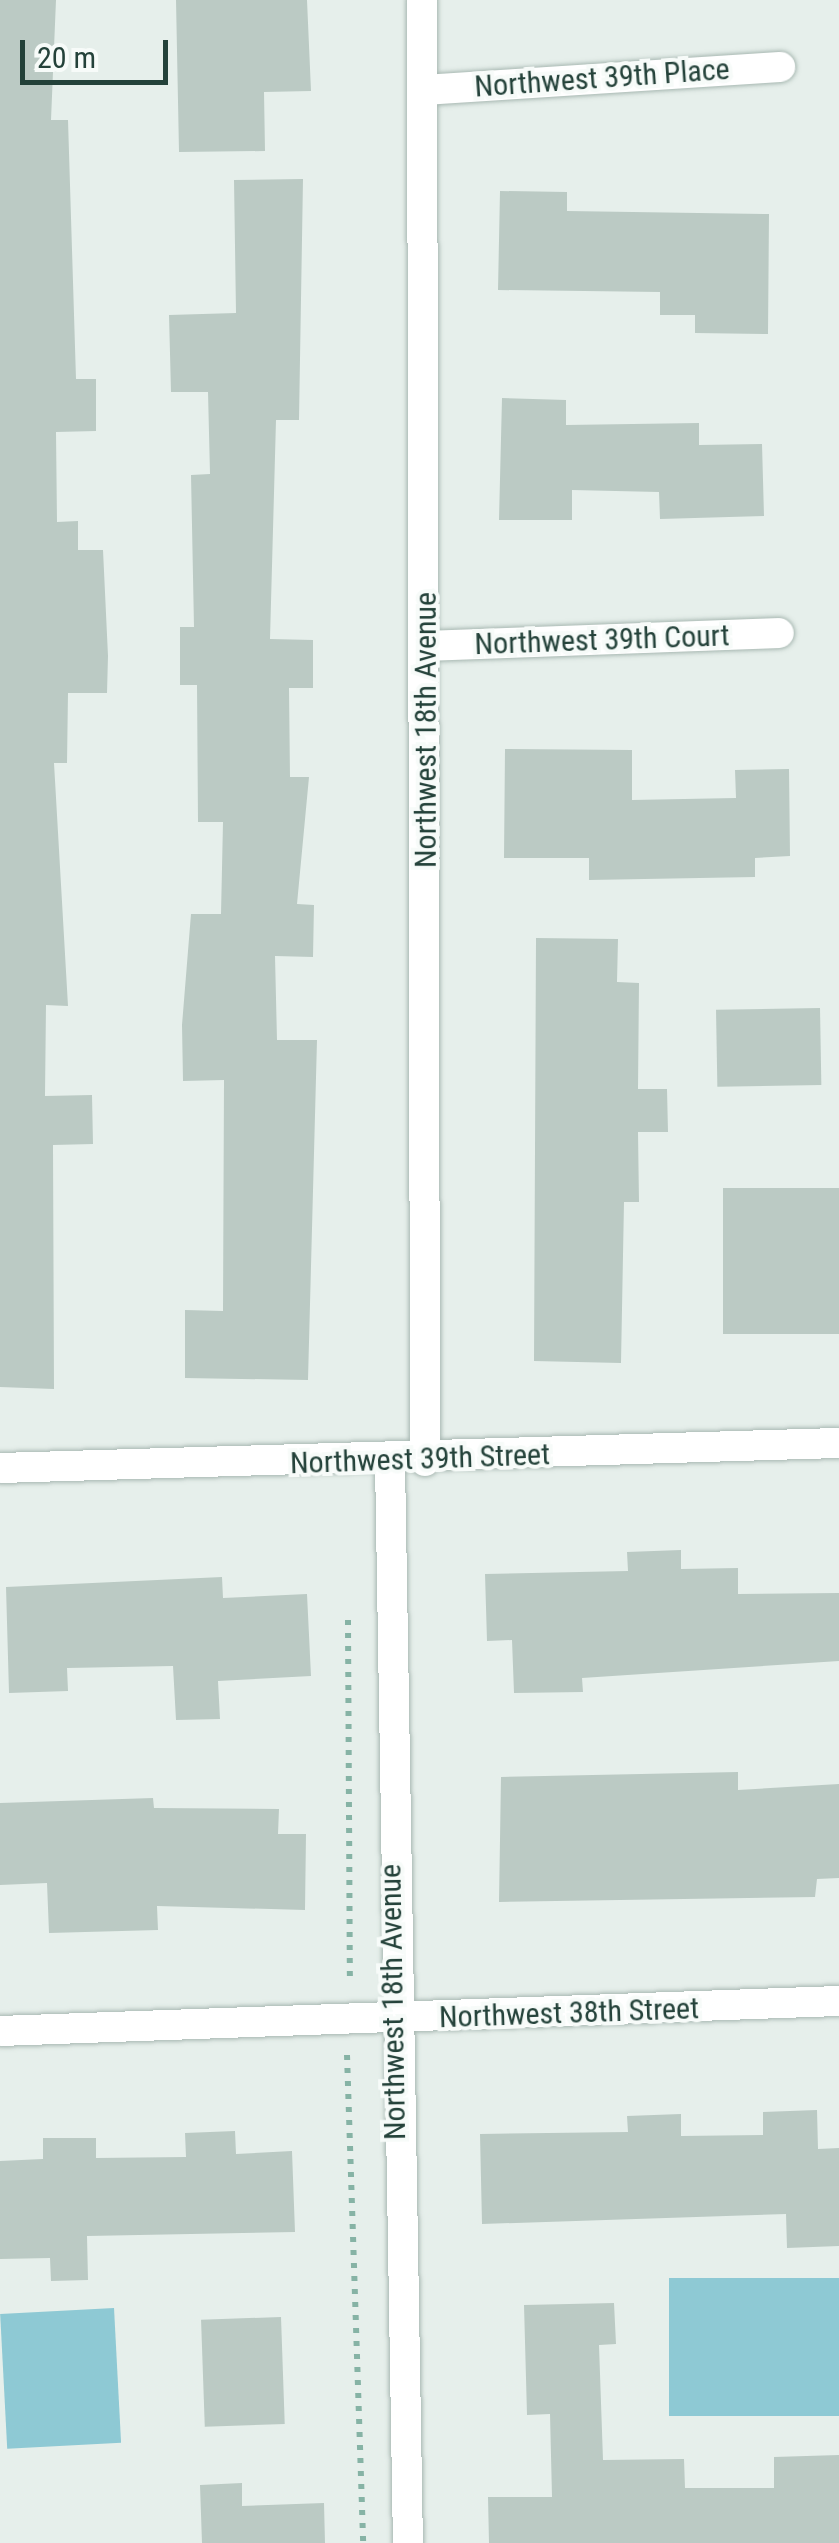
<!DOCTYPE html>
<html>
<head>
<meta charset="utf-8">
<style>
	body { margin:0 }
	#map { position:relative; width:839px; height:2543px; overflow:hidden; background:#e6efeb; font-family:"Roboto Condensed",sans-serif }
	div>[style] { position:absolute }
	.water>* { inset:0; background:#8ec9d4; transform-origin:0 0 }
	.building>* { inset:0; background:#bbcac4; transform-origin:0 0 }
	.path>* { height:6px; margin-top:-3px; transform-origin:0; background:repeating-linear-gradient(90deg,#86b3a5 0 5px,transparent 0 13px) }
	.roads { filter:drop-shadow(0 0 2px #a8b8b2) drop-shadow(0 0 2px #a8b8b2) }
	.street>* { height:30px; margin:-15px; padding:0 15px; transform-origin:15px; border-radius:15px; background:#fff }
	span { translate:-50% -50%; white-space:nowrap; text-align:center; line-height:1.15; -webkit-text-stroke:8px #f7fbf9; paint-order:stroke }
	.street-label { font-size:30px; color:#24423a }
	.scale { position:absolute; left:20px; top:40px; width:148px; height:45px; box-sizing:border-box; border:5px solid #24423a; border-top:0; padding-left:12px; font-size:30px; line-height:35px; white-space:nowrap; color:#24423a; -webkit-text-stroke:8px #f7fbf9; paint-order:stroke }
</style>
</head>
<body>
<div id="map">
	<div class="water">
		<div style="left:839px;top:2278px;width:138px;height:170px;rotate:90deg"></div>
		<div style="left:114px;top:2308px;width:135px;height:114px;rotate:87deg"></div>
	</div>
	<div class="building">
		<div style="clip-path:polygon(0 0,56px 0,51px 120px,68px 120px,76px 379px,96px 379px,96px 431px,56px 432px,57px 522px,78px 521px,78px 550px,103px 550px,108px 656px,107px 693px,68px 693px,67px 763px,54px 763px,68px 1006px,46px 1005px,45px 1096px,92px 1095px,93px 1144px,53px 1145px,54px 1389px,0 1387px)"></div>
		<div style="clip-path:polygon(176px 0,307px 0,311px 91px,264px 92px,265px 151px,179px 152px)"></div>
		<div style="clip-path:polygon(303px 179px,299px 420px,276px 420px,270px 639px,313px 640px,313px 688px,289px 688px,290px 777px,309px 777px,297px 904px,314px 905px,313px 957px,275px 956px,277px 1040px,317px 1040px,308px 1380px,185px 1378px,185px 1310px,223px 1311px,224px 1080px,183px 1081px,182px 1025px,191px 914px,221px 914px,223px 822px,198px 822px,197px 685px,180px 685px,180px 627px,194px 627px,191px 475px,210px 474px,208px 392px,171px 392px,169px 315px,236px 313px,234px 180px)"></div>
		<div style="clip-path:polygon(500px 191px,567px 192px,567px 211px,769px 214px,768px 334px,695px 333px,695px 315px,660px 315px,660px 292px,498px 290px)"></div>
		<div style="clip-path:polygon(502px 398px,566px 400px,566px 425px,699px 423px,699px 445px,762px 444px,764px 516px,660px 519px,659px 492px,572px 490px,572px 520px,499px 520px)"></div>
		<div style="clip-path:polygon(505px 749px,632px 750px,632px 800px,736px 798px,735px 770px,789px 769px,790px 856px,755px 858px,755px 877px,589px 880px,589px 858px,504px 858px)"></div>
		<div style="clip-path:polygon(536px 938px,618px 939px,617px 982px,639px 983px,638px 1089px,667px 1089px,668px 1132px,638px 1132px,639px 1202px,624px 1202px,621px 1363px,534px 1361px)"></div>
		<div style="left:820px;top:1008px;width:77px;height:104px;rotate:89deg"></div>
		<div style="left:723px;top:1188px;width:116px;height:146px"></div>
		<div style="clip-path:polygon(681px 1550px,681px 1569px,738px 1568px,738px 1594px,839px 1593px,839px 1661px,582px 1678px,583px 1692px,514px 1693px,512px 1640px,487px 1641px,485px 1574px,628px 1571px,627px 1552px)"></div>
		<div style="clip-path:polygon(222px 1577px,223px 1598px,307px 1594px,311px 1676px,218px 1681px,220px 1719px,176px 1720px,173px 1666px,67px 1668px,68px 1691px,9px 1693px,6px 1587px)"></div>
		<div style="clip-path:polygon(738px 1772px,738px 1790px,839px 1784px,839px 1878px,817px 1879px,815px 1897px,499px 1902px,501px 1777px)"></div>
		<div style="clip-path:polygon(153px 1798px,154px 1808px,279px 1809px,278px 1834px,306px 1834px,305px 1910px,157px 1906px,158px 1930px,49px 1933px,47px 1883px,0 1885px,0 1803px)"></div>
		<div style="clip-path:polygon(817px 2110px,818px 2149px,839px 2148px,839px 2246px,787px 2248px,786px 2214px,482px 2224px,480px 2134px,628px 2132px,627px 2116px,681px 2114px,681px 2136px,763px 2135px,763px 2112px)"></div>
		<div style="clip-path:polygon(235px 2131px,236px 2154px,292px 2151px,295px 2232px,87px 2236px,88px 2280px,51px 2281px,50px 2258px,0 2259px,0 2161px,43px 2159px,43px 2138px,96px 2138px,96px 2158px,186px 2157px,185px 2133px)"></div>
		<div style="clip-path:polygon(614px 2303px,616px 2344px,599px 2345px,603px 2460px,684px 2459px,685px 2488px,774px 2488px,774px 2457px,839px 2455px,839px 2543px,489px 2543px,488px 2497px,552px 2497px,550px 2414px,527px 2415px,524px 2305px)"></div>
		<div style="left:281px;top:2317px;width:107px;height:80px;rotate:88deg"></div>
		<div style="clip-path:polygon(242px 2483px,242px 2506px,324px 2503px,325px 2543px,202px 2543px,200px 2485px)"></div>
	</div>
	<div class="path">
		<div style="left:348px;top:1620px;width:362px;rotate:89.7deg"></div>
		<div style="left:347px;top:2055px;width:488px;rotate:88.1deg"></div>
	</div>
	<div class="roads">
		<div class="street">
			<div style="left:422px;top:0;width:1461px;rotate:89.88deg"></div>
			<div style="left:423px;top:90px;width:358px;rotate:-3.7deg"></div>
			<div style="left:426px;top:646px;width:353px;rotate:-2.1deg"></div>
			<div style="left:390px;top:1461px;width:1082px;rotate:89.05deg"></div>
			<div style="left:0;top:1468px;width:839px;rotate:-1.71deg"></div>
			<div style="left:0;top:2031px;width:840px;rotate:-2.05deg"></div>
		</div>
	</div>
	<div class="street-label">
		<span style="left:602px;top:78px;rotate:-4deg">Northwest 39th Place</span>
		<span style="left:602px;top:640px;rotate:-2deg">Northwest 39th Court</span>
		<span style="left:426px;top:730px;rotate:-90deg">Northwest 18th Avenue</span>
		<span style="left:420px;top:1459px;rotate:-2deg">Northwest 39th Street</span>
		<span style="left:393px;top:2002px;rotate:-91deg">Northwest 18th Avenue</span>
		<span style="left:569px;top:2013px;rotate:-2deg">Northwest 38th Street</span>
	</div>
	<div class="scale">20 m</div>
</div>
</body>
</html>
